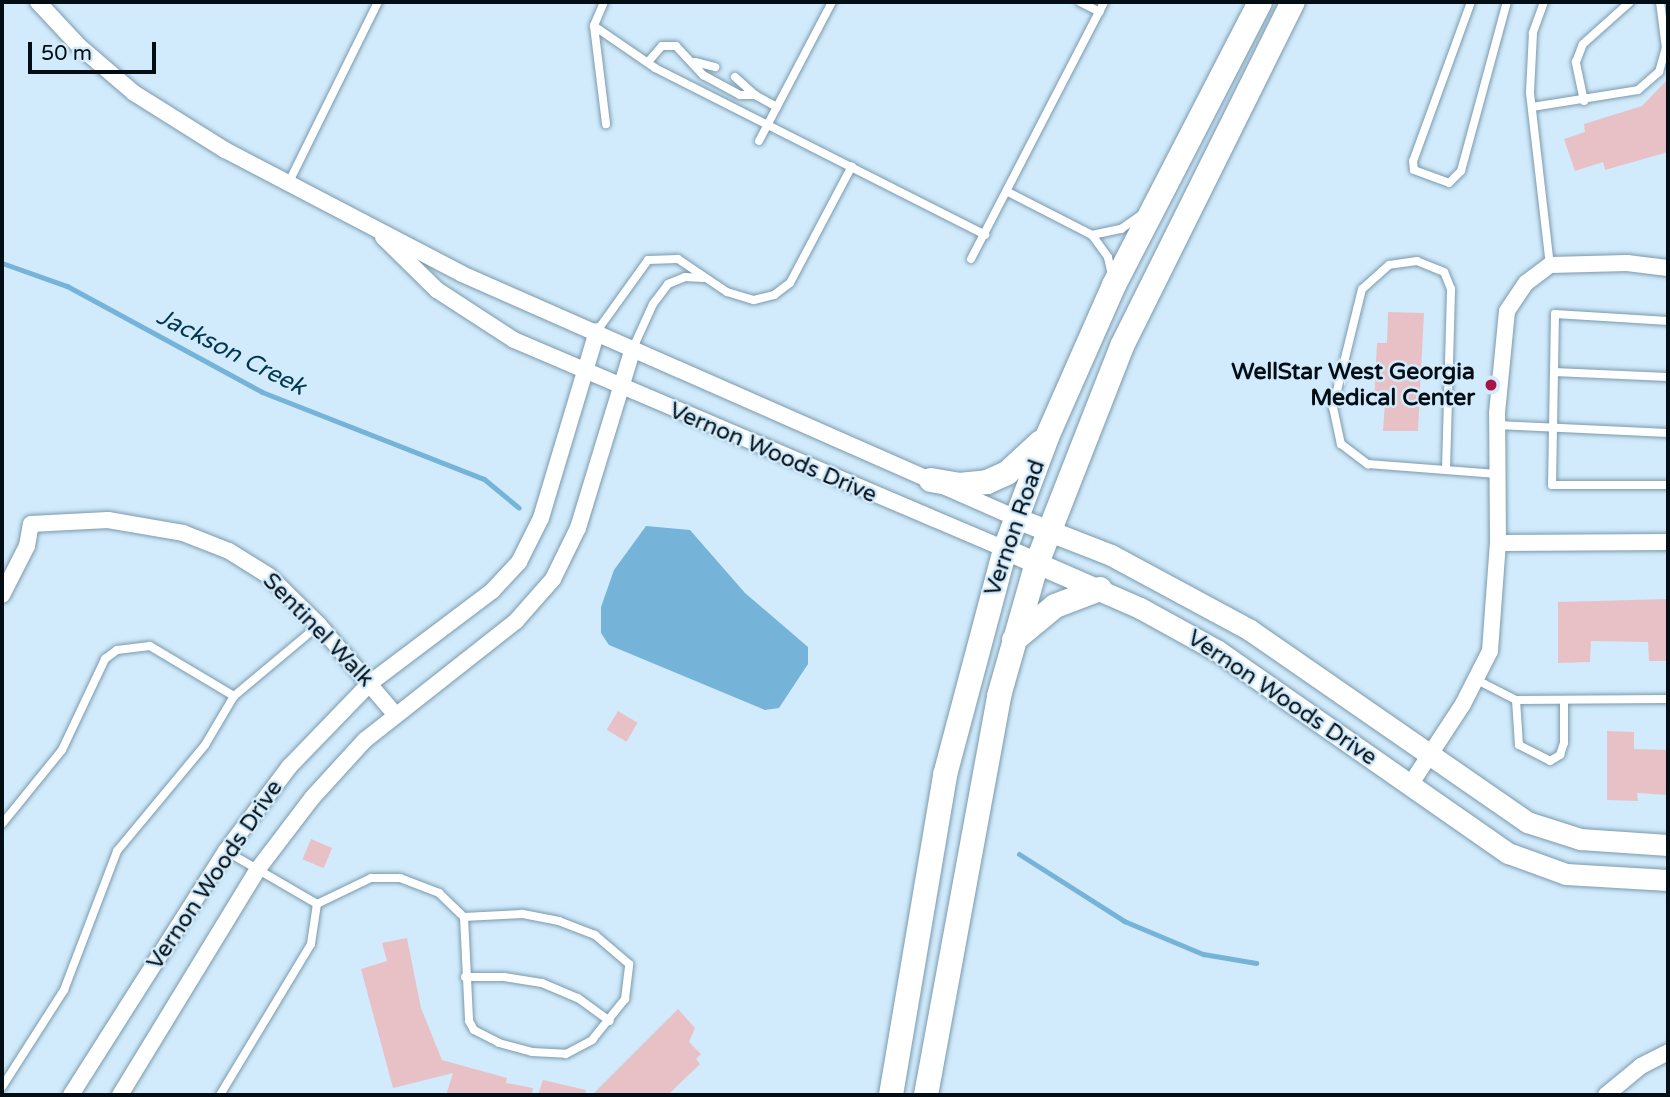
<!DOCTYPE html>
<html>
<head>
<meta charset="utf-8">
<style>
	body { margin:0 }
	#map { position:relative; width:1670px; height:1097px; overflow:hidden; background:#d1ebfc; font-family:"Varela Round",sans-serif }
	div>[style] { position:absolute }
	.water>* { inset:0; background:#75b3d9 }
	.stream>* { height:5px; margin:-2.5px; padding:0 2.5px; transform-origin:2.5px; border-radius:2.5px; background:#75b3d9 }
	.building>* { inset:0; background:#e8c1c6; transform-origin:0 0 }
	.roads { filter:drop-shadow(0 0 2px #7b9aad) drop-shadow(0 0 2px #7b9aad) }
	.lane>* { height:8px; margin:-4px; padding:0 4px; transform-origin:4px; border-radius:4px; background:#fff }
	.street>* { height:16px; margin:-8px; padding:0 8px; transform-origin:8px; border-radius:8px; background:#fff }
	.secondary>* { height:21px; margin:-10.5px; padding:0 10.5px; transform-origin:10.5px; border-radius:10.5px; background:#fff }
	.primary>* { height:24px; margin:-12px; padding:0 12px; transform-origin:12px; border-radius:12px; background:#fff }
	.dots>* { width:19px; height:19px; translate:-50% -50%; box-sizing:border-box; border:4px solid #d1ebfc; border-radius:50% }
	span { translate:-50% -50%; white-space:nowrap; text-align:center; line-height:1.15; -webkit-text-stroke:5px #d1ebfc; paint-order:stroke }
	.poi-label { font-size:23px; color:#030d14; font-weight:700 }
	.right { translate:-100% -50%; text-align:right }
	.street-label { font-size:23px; color:#030d14 }
	.water-label { font-size:24px; color:#003750; font-style:italic }
	.frame { position:absolute; inset:0; border:4px solid #030d14; pointer-events:none }
	.scale { position:absolute; left:28px; top:42px; width:128px; height:32px; box-sizing:border-box; border:4px solid #030d14; border-top:0; padding-left:9px; font-size:21px; line-height:24px; white-space:nowrap; color:#030d14; -webkit-text-stroke:5px #d1ebfc; paint-order:stroke }
</style>
</head>
<body>
<div id="map">
	<div class="water">
		<div style="clip-path:polygon(646px 526px,690px 530px,745px 593px,808px 647px,808px 664px,779px 708px,765px 710px,609px 645px,601px 633px,601px 607px,614px 570px)"></div>
	</div>
	<div class="stream">
		<div style="left:2px;top:263px;width:69px;rotate:19.5deg"></div>
		<div style="left:67px;top:286px;width:222px;rotate:28.5deg"></div>
		<div style="left:262px;top:392px;width:238px;rotate:21.4deg"></div>
		<div style="left:484px;top:479px;width:45px;rotate:39.6deg"></div>
		<div style="left:1019px;top:854px;width:125px;rotate:32.5deg"></div>
		<div style="left:1124px;top:921px;width:86px;rotate:22.7deg"></div>
		<div style="left:1203px;top:954px;width:54px;rotate:9.6deg"></div>
	</div>
	<div class="building">
		<div style="clip-path:polygon(1668px 79px,1668px 152px,1605px 170px,1603px 162px,1575px 171px,1564px 139px,1585px 132px,1584px 124px,1642px 106px)"></div>
		<div style="clip-path:polygon(1388px 312px,1424px 313px,1418px 431px,1383px 431px,1385px 404px,1374px 403px,1377px 343px,1387px 343px)"></div>
		<div style="clip-path:polygon(1668px 599px,1668px 661px,1649px 661px,1648px 642px,1591px 641px,1590px 662px,1558px 663px,1558px 602px)"></div>
		<div style="left:618px;top:711px;width:23px;height:22px;rotate:31deg"></div>
		<div style="clip-path:polygon(1607px 731px,1634px 732px,1634px 749px,1668px 750px,1668px 795px,1637px 793px,1638px 801px,1607px 800px)"></div>
		<div style="left:311px;top:839px;width:23px;height:22px;rotate:23deg"></div>
		<div style="clip-path:polygon(407px 938px,421px 1008px,442px 1060px,507px 1078px,506px 1083px,533px 1088px,532px 1095px,446px 1095px,453px 1073px,393px 1088px,361px 969px,387px 961px,382px 943px)"></div>
		<div style="clip-path:polygon(678px 1009px,695px 1028px,689px 1042px,701px 1054px,696px 1059px,700px 1064px,668px 1095px,592px 1095px)"></div>
		<div style="clip-path:polygon(543px 1080px,586px 1090px,585px 1095px,538px 1095px)"></div>
	</div>
	<div class="roads">
		<div class="lane">
			<div style="left:604px;top:2px;width:26px;rotate:113deg"></div>
			<div style="left:594px;top:26px;width:99px;rotate:83deg"></div>
			<div style="left:1080px;top:2px;width:22px;rotate:27deg"></div>
			<div style="left:1471px;top:2px;width:169px;rotate:110deg"></div>
			<div style="left:1413px;top:161px;width:9px;rotate:84deg"></div>
			<div style="left:1414px;top:170px;width:37px;rotate:20deg"></div>
			<div style="left:1449px;top:183px;width:17px;rotate:-45deg"></div>
			<div style="left:1461px;top:171px;width:175px;rotate:-74.8deg"></div>
			<div style="left:1544px;top:2px;width:33px;rotate:110deg"></div>
			<div style="left:1533px;top:33px;width:60px;rotate:92.9deg"></div>
			<div style="left:1530px;top:93px;width:173px;rotate:83.4deg"></div>
			<div style="left:594px;top:26px;width:74px;rotate:34.5deg"></div>
			<div style="left:655px;top:68px;width:370px;rotate:26.8deg"></div>
			<div style="left:648px;top:62px;width:21px;rotate:-49deg"></div>
			<div style="left:662px;top:46px;width:14px"></div>
			<div style="left:676px;top:46px;width:40px;rotate:47deg"></div>
			<div style="left:703px;top:75px;width:42px;rotate:28.4deg"></div>
			<div style="left:740px;top:95px;width:15px"></div>
			<div style="left:755px;top:95px;width:25px;rotate:29deg"></div>
			<div style="left:695px;top:62px;width:21px;rotate:14deg"></div>
			<div style="left:735px;top:77px;width:27px;rotate:42deg"></div>
			<div style="left:1584px;top:101px;width:40px;rotate:-102deg"></div>
			<div style="left:1576px;top:62px;width:19px;rotate:-69deg"></div>
			<div style="left:1583px;top:44px;width:63px;rotate:-41.8deg"></div>
			<div style="left:1532px;top:107px;width:107px;rotate:-9.1deg"></div>
			<div style="left:1638px;top:90px;width:28px;rotate:-41deg"></div>
			<div style="left:1659px;top:72px;width:25px;rotate:-74deg"></div>
			<div style="left:1666px;top:48px;width:46px;rotate:-97.4deg"></div>
			<div style="left:759px;top:141px;width:157px;rotate:-62.3deg"></div>
			<div style="left:289px;top:182px;width:201px;rotate:-63.7deg"></div>
			<div style="left:1008px;top:192px;width:94px;rotate:27.1deg"></div>
			<div style="left:971px;top:259px;width:289px;rotate:-62.6deg"></div>
			<div style="left:1112px;top:275px;width:18px;rotate:-103deg"></div>
			<div style="left:1108px;top:257px;width:27px;rotate:-126deg"></div>
			<div style="left:1092px;top:235px;width:30px;rotate:-12deg"></div>
			<div style="left:1121px;top:229px;width:24px;rotate:-35deg"></div>
			<div style="left:1668px;top:321px;width:113px;rotate:-176.5deg"></div>
			<div style="left:1555px;top:314px;width:171px;rotate:91deg"></div>
			<div style="left:1552px;top:485px;width:116px"></div>
			<div style="left:597px;top:331px;width:87px;rotate:-54.3deg"></div>
			<div style="left:648px;top:260px;width:30px;rotate:-2deg"></div>
			<div style="left:678px;top:259px;width:59px;rotate:34deg"></div>
			<div style="left:727px;top:292px;width:28px;rotate:17deg"></div>
			<div style="left:754px;top:300px;width:21px;rotate:-14deg"></div>
			<div style="left:774px;top:295px;width:20px;rotate:-37deg"></div>
			<div style="left:790px;top:283px;width:132px;rotate:-62.1deg"></div>
			<div style="left:633px;top:348px;width:48px;rotate:-65.6deg"></div>
			<div style="left:653px;top:304px;width:25px;rotate:-53deg"></div>
			<div style="left:668px;top:284px;width:18px;rotate:-22deg"></div>
			<div style="left:685px;top:277px;width:18px;rotate:3deg"></div>
			<div style="left:1554px;top:372px;width:114px;rotate:2.5deg"></div>
			<div style="left:1497px;top:425px;width:171px;rotate:2.7deg"></div>
			<div style="left:1446px;top:470px;width:181px;rotate:-88.4deg"></div>
			<div style="left:1451px;top:289px;width:18px;rotate:-112deg"></div>
			<div style="left:1444px;top:272px;width:29px;rotate:-158deg"></div>
			<div style="left:1417px;top:261px;width:28px;rotate:172deg"></div>
			<div style="left:1389px;top:265px;width:36px;rotate:138deg"></div>
			<div style="left:1362px;top:289px;width:122px;rotate:103.8deg"></div>
			<div style="left:1333px;top:407px;width:38px;rotate:78deg"></div>
			<div style="left:1341px;top:444px;width:34px;rotate:37deg"></div>
			<div style="left:1368px;top:464px;width:129px;rotate:4.4deg"></div>
			<div style="left:1475px;top:679px;width:46px;rotate:27.1deg"></div>
			<div style="left:1516px;top:700px;width:152px;rotate:-0.4deg"></div>
			<div style="left:1516px;top:700px;width:45px;rotate:86.2deg"></div>
			<div style="left:1519px;top:745px;width:35px;rotate:27deg"></div>
			<div style="left:1550px;top:761px;width:12px;rotate:-31deg"></div>
			<div style="left:1560px;top:755px;width:13px;rotate:-72deg"></div>
			<div style="left:1564px;top:743px;width:43px;rotate:-90deg"></div>
			<div style="left:2px;top:824px;width:95px;rotate:-51deg"></div>
			<div style="left:62px;top:750px;width:101px;rotate:-64.7deg"></div>
			<div style="left:105px;top:659px;width:15px;rotate:-37deg"></div>
			<div style="left:117px;top:650px;width:33px;rotate:-7deg"></div>
			<div style="left:150px;top:646px;width:98px;rotate:30.8deg"></div>
			<div style="left:226px;top:851px;width:105px;rotate:30.2deg"></div>
			<div style="left:317px;top:904px;width:60px;rotate:-25.7deg"></div>
			<div style="left:371px;top:878px;width:29px"></div>
			<div style="left:400px;top:878px;width:42px;rotate:21deg"></div>
			<div style="left:439px;top:893px;width:35px;rotate:44deg"></div>
			<div style="left:464px;top:917px;width:104px;rotate:87.2deg"></div>
			<div style="left:469px;top:1021px;width:10px;rotate:61deg"></div>
			<div style="left:474px;top:1030px;width:28px;rotate:27deg"></div>
			<div style="left:499px;top:1043px;width:34px;rotate:15deg"></div>
			<div style="left:532px;top:1052px;width:34px;rotate:3deg"></div>
			<div style="left:566px;top:1054px;width:30px;rotate:-28deg"></div>
			<div style="left:592px;top:1040px;width:53px;rotate:-51.2deg"></div>
			<div style="left:625px;top:999px;width:35px;rotate:-83deg"></div>
			<div style="left:629px;top:964px;width:45px;rotate:-139.5deg"></div>
			<div style="left:595px;top:935px;width:39px;rotate:-159deg"></div>
			<div style="left:559px;top:921px;width:38px;rotate:-169deg"></div>
			<div style="left:522px;top:914px;width:58px;rotate:177deg"></div>
			<div style="left:465px;top:977px;width:39px"></div>
			<div style="left:504px;top:977px;width:38px;rotate:9deg"></div>
			<div style="left:542px;top:983px;width:39px;rotate:23deg"></div>
			<div style="left:578px;top:998px;width:39px;rotate:36deg"></div>
			<div style="left:2px;top:1087px;width:115px;rotate:-57.4deg"></div>
			<div style="left:64px;top:990px;width:149px;rotate:-69.1deg"></div>
			<div style="left:117px;top:851px;width:138px;rotate:-50.3deg"></div>
			<div style="left:205px;top:745px;width:57px;rotate:-59.4deg"></div>
			<div style="left:234px;top:696px;width:111px;rotate:-39.9deg"></div>
			<div style="left:220px;top:1095px;width:176px;rotate:-58.9deg"></div>
			<div style="left:311px;top:944px;width:40px;rotate:-81.5deg"></div>
		</div>
		<div class="street">
			<div style="left:38px;top:2px;width:60px;rotate:47deg"></div>
			<div style="left:79px;top:46px;width:72px;rotate:40.5deg"></div>
			<div style="left:134px;top:93px;width:107px;rotate:32.1deg"></div>
			<div style="left:225px;top:150px;width:267px;rotate:27.6deg"></div>
			<div style="left:462px;top:274px;width:605px;rotate:23.77deg"></div>
			<div style="left:383px;top:237px;width:76px;rotate:44.5deg"></div>
			<div style="left:437px;top:290px;width:92px;rotate:33deg"></div>
			<div style="left:514px;top:340px;width:534px;rotate:23.06deg"></div>
			<div style="left:1498px;top:543px;width:170px;rotate:-0.3deg"></div>
			<div style="left:2px;top:595px;width:55px;rotate:-63deg"></div>
			<div style="left:27px;top:546px;width:22px;rotate:-80deg"></div>
			<div style="left:31px;top:524px;width:77px;rotate:-3deg"></div>
			<div style="left:108px;top:520px;width:76px;rotate:9.8deg"></div>
			<div style="left:183px;top:533px;width:49px;rotate:21.4deg"></div>
			<div style="left:229px;top:551px;width:47px;rotate:32deg"></div>
			<div style="left:269px;top:576px;width:70px;rotate:44.4deg"></div>
			<div style="left:319px;top:625px;width:116px;rotate:49.6deg"></div>
			<div style="left:1410px;top:785px;width:97px;rotate:-56.8deg"></div>
			<div style="left:1463px;top:704px;width:59px;rotate:-63deg"></div>
			<div style="left:1490px;top:651px;width:108px;rotate:-85.8deg"></div>
			<div style="left:1498px;top:543px;width:130px;rotate:-90.4deg"></div>
			<div style="left:1497px;top:413px;width:102px;rotate:-84.4deg"></div>
			<div style="left:1507px;top:311px;width:34px;rotate:-56deg"></div>
			<div style="left:1526px;top:283px;width:30px;rotate:-37deg"></div>
			<div style="left:1550px;top:265px;width:77px;rotate:-1.5deg"></div>
			<div style="left:1627px;top:263px;width:41px;rotate:7deg"></div>
			<div style="left:71px;top:1095px;width:289px;rotate:-57.6deg"></div>
			<div style="left:226px;top:851px;width:105px;rotate:-53.1deg"></div>
			<div style="left:289px;top:767px;width:117px;rotate:-46deg"></div>
			<div style="left:370px;top:683px;width:153px;rotate:-37deg"></div>
			<div style="left:492px;top:591px;width:40px;rotate:-47deg"></div>
			<div style="left:519px;top:562px;width:49px;rotate:-63.4deg"></div>
			<div style="left:541px;top:518px;width:195px;rotate:-73.3deg"></div>
			<div style="left:120px;top:1095px;width:265px;rotate:-58.6deg"></div>
			<div style="left:258px;top:869px;width:89px;rotate:-52.7deg"></div>
			<div style="left:312px;top:798px;width:79px;rotate:-47.6deg"></div>
			<div style="left:365px;top:740px;width:192px;rotate:-38.2deg"></div>
			<div style="left:516px;top:621px;width:56px;rotate:-48.6deg"></div>
			<div style="left:553px;top:579px;width:57px;rotate:-63.9deg"></div>
			<div style="left:578px;top:528px;width:188px;rotate:-73deg"></div>
			<div style="left:1606px;top:1095px;width:45px;rotate:-39.6deg"></div>
			<div style="left:1641px;top:1066px;width:30px;rotate:-27deg"></div>
		</div>
		<div class="secondary">
			<div style="left:1016px;top:518px;width:102px;rotate:21.3deg"></div>
			<div style="left:1111px;top:555px;width:158px;rotate:28.3deg"></div>
			<div style="left:1250px;top:630px;width:337px;rotate:34.7deg"></div>
			<div style="left:1527px;top:822px;width:56px;rotate:17.8deg"></div>
			<div style="left:1580px;top:839px;width:88px;rotate:3.9deg"></div>
			<div style="left:1005px;top:549px;width:147px;rotate:23.6deg"></div>
			<div style="left:1140px;top:608px;width:89px;rotate:28.9deg"></div>
			<div style="left:1218px;top:651px;width:353px;rotate:34.9deg"></div>
			<div style="left:1508px;top:853px;width:62px;rotate:19.9deg"></div>
			<div style="left:1566px;top:874px;width:102px;rotate:3.4deg"></div>
		</div>
		<div class="primary">
			<div style="left:931px;top:480px;width:28px;rotate:10deg"></div>
			<div style="left:959px;top:485px;width:28px;rotate:-6deg"></div>
			<div style="left:987px;top:482px;width:22px;rotate:-24deg"></div>
			<div style="left:1007px;top:473px;width:46px;rotate:-42.4deg"></div>
			<div style="left:1014px;top:640px;width:53px;rotate:-39.7deg"></div>
			<div style="left:1055px;top:606px;width:48px;rotate:-20.7deg"></div>
			<div style="left:891px;top:1095px;width:325px;rotate:-80.4deg"></div>
			<div style="left:945px;top:775px;width:234px;rotate:-75.1deg"></div>
			<div style="left:1005px;top:549px;width:120px;rotate:-69.4deg"></div>
			<div style="left:1047px;top:437px;width:166px;rotate:-66.2deg"></div>
			<div style="left:1114px;top:285px;width:318px;rotate:-62.7deg"></div>
			<div style="left:926px;top:1095px;width:406px;rotate:-79.6deg"></div>
			<div style="left:999px;top:696px;width:138px;rotate:-74.1deg"></div>
			<div style="left:1037px;top:563px;width:233px;rotate:-68.6deg"></div>
			<div style="left:1122px;top:346px;width:384px;rotate:-63.6deg"></div>
		</div>
	</div>
	<div class="dots">
		<div style="left:1491px;top:385px;background:#a91445"></div>
	</div>
	<div class="poi-label">
		<span class="right" style="left:1475px;top:385px">WellStar West Georgia<br>Medical Center</span>
	</div>
	<div class="street-label">
		<span style="left:773px;top:453px;rotate:23deg">Vernon Woods Drive</span>
		<span style="left:1015px;top:528px;rotate:-71deg">Vernon Road</span>
		<span style="left:318px;top:630px;rotate:46deg">Sentinel Walk</span>
		<span style="left:1282px;top:698px;rotate:34deg">Vernon Woods Drive</span>
		<span style="left:215px;top:875px;rotate:-56deg">Vernon Woods Drive</span>
	</div>
	<div class="water-label">
		<span style="left:231px;top:352px;rotate:27deg">Jackson Creek</span>
	</div>
	<div class="frame"></div>
	<div class="scale">50 m</div>
</div>
</body>
</html>
